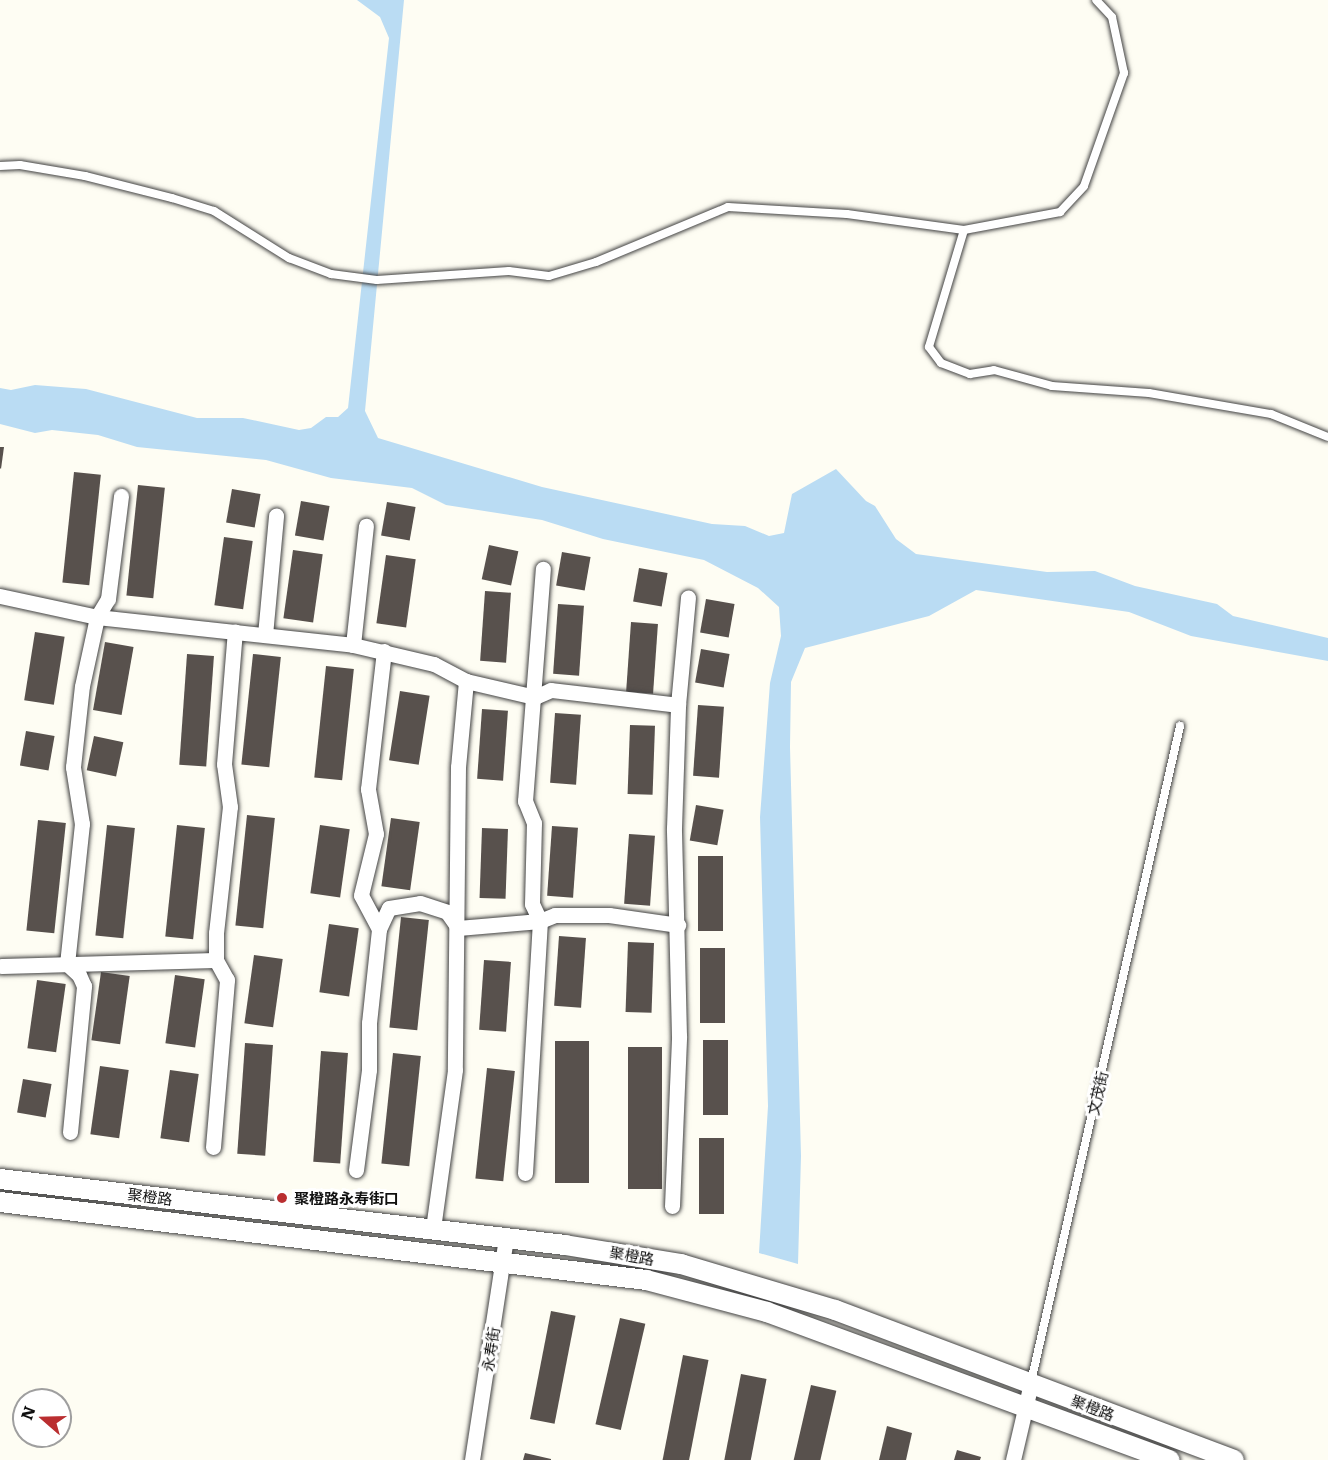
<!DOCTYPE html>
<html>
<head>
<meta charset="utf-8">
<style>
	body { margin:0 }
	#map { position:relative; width:1328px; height:1460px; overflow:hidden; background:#fefdf3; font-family:Literata,"Noto Sans SC",serif }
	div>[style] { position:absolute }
	.water>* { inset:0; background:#badcf3 }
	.building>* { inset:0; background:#58514d; transform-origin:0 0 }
	.roads { filter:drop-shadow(0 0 2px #434343) drop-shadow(0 0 2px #434343) }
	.service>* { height:8px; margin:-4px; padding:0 4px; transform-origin:4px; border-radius:4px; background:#fff }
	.minor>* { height:15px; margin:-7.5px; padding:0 7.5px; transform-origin:7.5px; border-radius:7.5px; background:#fff }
	.tertiary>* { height:20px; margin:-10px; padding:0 10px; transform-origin:10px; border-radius:10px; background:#fff }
	.dots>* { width:16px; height:16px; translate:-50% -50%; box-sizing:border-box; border:3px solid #fff; border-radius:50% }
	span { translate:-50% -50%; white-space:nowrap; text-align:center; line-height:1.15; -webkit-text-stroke:6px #fff; paint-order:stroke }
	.street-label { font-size:15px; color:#101010 }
	.poi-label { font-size:15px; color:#101010; font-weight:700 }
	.left { translate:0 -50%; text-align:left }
	.north { position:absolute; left:12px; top:1388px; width:60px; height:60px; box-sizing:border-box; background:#fff; border:2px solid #9f9f9f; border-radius:50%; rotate:290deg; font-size:16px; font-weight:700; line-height:24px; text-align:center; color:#101010 }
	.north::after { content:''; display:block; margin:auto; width:21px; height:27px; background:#ba2e30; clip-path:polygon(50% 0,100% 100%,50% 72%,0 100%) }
</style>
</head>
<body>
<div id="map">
	<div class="water">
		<div style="clip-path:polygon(357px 0,404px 0,365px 411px,378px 438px,542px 487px,712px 524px,745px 526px,769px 536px,784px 533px,792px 494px,836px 469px,866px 501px,875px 506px,896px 539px,916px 554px,1047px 572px,1095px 571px,1135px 586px,1217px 604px,1233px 616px,1328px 638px,1328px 661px,1191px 636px,1129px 612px,976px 590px,929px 616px,805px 648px,791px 682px,790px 747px,801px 1156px,798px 1264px,759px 1253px,768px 1106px,760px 817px,770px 683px,781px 636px,779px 607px,758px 588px,704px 560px,603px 539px,542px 520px,446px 505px,412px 488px,331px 478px,266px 460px,137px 447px,98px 435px,52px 430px,35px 433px,0 424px,0 388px,11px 390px,35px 385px,86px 389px,197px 418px,243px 418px,299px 430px,311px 428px,326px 417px,338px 417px,348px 408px,389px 38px,380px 17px)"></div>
	</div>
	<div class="building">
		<div style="clip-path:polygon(0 447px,4px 447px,1px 469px,0 468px)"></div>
		<div style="left:74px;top:472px;width:27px;height:111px;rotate:6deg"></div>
		<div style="left:138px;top:485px;width:27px;height:111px;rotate:6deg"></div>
		<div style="left:232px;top:489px;width:29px;height:34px;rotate:10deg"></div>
		<div style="left:301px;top:501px;width:29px;height:35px;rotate:10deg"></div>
		<div style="left:387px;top:502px;width:29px;height:34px;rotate:10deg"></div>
		<div style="left:224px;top:537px;width:29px;height:69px;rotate:8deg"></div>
		<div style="left:489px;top:545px;width:30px;height:35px;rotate:12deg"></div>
		<div style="left:293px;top:550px;width:30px;height:69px;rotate:8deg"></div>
		<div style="left:562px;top:552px;width:29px;height:34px;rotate:10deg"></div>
		<div style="left:386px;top:555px;width:30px;height:69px;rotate:8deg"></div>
		<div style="left:639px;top:568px;width:29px;height:34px;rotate:10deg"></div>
		<div style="left:485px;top:591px;width:26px;height:70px;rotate:4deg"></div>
		<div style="left:706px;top:599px;width:29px;height:34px;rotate:10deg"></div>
		<div style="left:558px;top:604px;width:26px;height:70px;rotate:4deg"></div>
		<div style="left:631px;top:622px;width:27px;height:70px;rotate:4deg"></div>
		<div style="left:35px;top:632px;width:30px;height:69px;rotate:9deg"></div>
		<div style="left:105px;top:642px;width:29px;height:69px;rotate:10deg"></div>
		<div style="left:701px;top:649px;width:29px;height:34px;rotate:10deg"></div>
		<div style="left:187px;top:654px;width:27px;height:111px;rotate:4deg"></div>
		<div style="left:253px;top:654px;width:28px;height:111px;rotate:6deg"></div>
		<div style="left:326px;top:666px;width:28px;height:112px;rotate:6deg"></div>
		<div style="left:400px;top:691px;width:30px;height:70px;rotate:9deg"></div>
		<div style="left:698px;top:705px;width:26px;height:71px;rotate:4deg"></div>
		<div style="left:482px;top:709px;width:26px;height:70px;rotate:4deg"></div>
		<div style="left:555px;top:713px;width:26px;height:70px;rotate:4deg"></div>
		<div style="left:630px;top:725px;width:25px;height:69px;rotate:2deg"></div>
		<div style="left:26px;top:731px;width:29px;height:35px;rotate:10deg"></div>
		<div style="left:94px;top:736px;width:30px;height:35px;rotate:12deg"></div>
		<div style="left:696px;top:805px;width:28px;height:36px;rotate:10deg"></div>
		<div style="left:247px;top:815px;width:28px;height:111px;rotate:6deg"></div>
		<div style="left:391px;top:818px;width:29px;height:69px;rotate:8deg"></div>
		<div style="left:38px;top:820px;width:28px;height:111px;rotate:6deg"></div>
		<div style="left:107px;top:825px;width:28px;height:111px;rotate:6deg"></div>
		<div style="left:177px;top:825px;width:28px;height:112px;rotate:6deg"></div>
		<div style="left:320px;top:825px;width:30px;height:69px;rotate:8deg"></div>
		<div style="left:552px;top:826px;width:26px;height:70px;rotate:4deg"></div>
		<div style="left:482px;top:828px;width:26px;height:70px;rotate:2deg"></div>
		<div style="left:629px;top:834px;width:26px;height:70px;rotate:4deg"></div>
		<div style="left:698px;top:856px;width:25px;height:75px"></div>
		<div style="left:401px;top:917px;width:28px;height:111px;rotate:6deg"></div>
		<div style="left:329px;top:924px;width:30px;height:69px;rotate:8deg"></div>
		<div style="left:559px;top:936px;width:27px;height:70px;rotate:4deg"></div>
		<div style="left:628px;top:942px;width:26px;height:70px;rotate:2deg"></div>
		<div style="left:700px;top:948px;width:25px;height:75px"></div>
		<div style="left:254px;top:955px;width:29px;height:69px;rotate:8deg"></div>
		<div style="left:484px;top:960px;width:27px;height:70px;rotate:4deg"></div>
		<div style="left:101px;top:972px;width:29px;height:69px;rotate:8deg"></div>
		<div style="left:175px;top:975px;width:30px;height:69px;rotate:8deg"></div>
		<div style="left:37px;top:980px;width:29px;height:69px;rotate:8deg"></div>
		<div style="left:703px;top:1040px;width:25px;height:75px"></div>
		<div style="left:555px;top:1041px;width:34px;height:142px"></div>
		<div style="left:245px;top:1043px;width:28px;height:111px;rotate:4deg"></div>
		<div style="left:628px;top:1047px;width:34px;height:142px"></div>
		<div style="left:321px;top:1051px;width:27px;height:111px;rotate:4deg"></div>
		<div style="left:393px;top:1053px;width:28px;height:111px;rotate:6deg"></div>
		<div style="left:100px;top:1066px;width:29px;height:69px;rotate:8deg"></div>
		<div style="left:487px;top:1068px;width:28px;height:111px;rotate:6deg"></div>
		<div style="left:170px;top:1070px;width:29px;height:69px;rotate:8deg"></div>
		<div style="left:23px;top:1079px;width:29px;height:34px;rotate:10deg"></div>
		<div style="left:724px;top:1138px;width:76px;height:25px;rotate:90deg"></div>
		<div style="left:551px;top:1311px;width:25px;height:110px;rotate:11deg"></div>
		<div style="left:620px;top:1318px;width:26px;height:109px;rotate:13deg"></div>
		<div style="left:683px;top:1355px;width:26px;height:107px;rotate:11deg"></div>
		<div style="left:741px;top:1374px;width:26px;height:88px;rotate:11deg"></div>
		<div style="left:811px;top:1385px;width:26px;height:77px;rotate:13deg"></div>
		<div style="clip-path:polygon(887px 1426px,912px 1433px,906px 1460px,879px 1460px)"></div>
		<div style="clip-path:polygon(957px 1450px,981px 1457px,980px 1460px,954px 1460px)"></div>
		<div style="clip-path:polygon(525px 1453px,551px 1459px,551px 1460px,523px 1460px)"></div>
	</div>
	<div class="roads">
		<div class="service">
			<div style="left:0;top:166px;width:20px;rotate:-3deg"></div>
			<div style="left:20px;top:165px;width:66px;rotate:9.6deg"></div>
			<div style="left:85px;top:176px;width:90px;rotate:14.2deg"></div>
			<div style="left:172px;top:198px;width:44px;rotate:17.2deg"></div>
			<div style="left:214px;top:211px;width:89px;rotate:32.1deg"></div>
			<div style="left:289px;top:258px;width:45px;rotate:20.9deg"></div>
			<div style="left:331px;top:274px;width:46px;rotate:7.4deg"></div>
			<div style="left:377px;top:280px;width:132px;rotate:-3.9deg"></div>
			<div style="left:509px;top:271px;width:40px;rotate:7.1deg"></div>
			<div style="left:549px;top:276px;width:49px;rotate:-16.6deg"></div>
			<div style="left:596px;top:262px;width:143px;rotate:-22.6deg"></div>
			<div style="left:728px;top:207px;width:119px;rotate:3.4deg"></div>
			<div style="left:847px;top:214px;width:118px;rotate:7.8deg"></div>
			<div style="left:964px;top:230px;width:98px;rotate:-10.6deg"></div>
			<div style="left:1060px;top:212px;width:35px;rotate:-47deg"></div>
			<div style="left:1084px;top:186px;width:120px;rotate:-70.5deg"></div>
			<div style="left:1124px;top:73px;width:57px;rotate:-102.1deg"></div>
			<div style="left:1112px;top:17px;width:23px;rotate:-133deg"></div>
			<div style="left:964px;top:230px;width:122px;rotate:106.7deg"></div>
			<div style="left:929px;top:347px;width:20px;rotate:53deg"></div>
			<div style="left:941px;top:363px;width:31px;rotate:21deg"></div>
			<div style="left:970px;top:374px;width:24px;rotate:-9deg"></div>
			<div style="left:994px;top:370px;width:60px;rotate:15.4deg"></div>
			<div style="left:1052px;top:386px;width:97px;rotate:4.1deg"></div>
			<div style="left:1149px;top:393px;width:124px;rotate:9.8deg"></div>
			<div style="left:1271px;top:414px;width:61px;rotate:22deg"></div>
			<div style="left:1031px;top:1382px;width:673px;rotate:-77.2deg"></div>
		</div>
		<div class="minor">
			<div style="left:0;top:596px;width:99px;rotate:12.2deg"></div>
			<div style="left:97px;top:617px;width:258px;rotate:6.2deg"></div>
			<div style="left:353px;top:645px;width:83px;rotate:13.2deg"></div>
			<div style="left:434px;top:664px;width:36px;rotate:28deg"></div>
			<div style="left:466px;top:681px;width:86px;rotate:95.3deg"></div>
			<div style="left:458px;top:767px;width:303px;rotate:90.6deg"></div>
			<div style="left:455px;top:1070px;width:161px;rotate:97.9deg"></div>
			<div style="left:265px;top:635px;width:120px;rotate:-84.7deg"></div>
			<div style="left:353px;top:645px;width:120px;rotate:-83.8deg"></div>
			<div style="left:466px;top:681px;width:71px;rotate:13.1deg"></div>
			<div style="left:535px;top:697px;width:17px;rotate:-24deg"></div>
			<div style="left:551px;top:690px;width:128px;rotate:6.7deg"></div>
			<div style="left:379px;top:929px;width:23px;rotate:-65deg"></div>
			<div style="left:389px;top:908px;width:31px;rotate:-9deg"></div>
			<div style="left:420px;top:903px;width:28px;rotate:18deg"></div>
			<div style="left:447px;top:912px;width:19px;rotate:55deg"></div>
			<div style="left:458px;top:928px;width:82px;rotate:-4.9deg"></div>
			<div style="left:540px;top:921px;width:16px;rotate:-22deg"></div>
			<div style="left:555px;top:915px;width:54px"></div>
			<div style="left:609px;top:915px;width:70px;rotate:8.2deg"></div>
			<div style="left:1px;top:966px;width:215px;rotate:-1.6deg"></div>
			<div style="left:70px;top:1132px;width:147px;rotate:-84.5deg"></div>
			<div style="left:84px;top:986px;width:12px;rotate:-114deg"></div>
			<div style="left:79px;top:975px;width:16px;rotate:-137deg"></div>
			<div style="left:67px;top:964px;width:141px;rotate:-83.9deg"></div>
			<div style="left:82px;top:824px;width:58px;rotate:-99deg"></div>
			<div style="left:73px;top:767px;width:81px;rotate:-83.7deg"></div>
			<div style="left:82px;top:686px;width:71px;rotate:-77.7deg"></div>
			<div style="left:97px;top:617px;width:21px;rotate:-59deg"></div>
			<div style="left:108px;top:599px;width:104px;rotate:-82.8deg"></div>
			<div style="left:213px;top:1147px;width:168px;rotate:-85.2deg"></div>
			<div style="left:227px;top:980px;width:23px;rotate:-119deg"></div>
			<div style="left:216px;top:960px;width:27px;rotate:-90deg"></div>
			<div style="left:216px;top:933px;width:127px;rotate:-83.7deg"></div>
			<div style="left:230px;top:807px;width:43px;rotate:-97.9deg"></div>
			<div style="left:224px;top:764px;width:133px;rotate:-85.3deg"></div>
			<div style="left:356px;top:1170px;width:101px;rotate:-82.6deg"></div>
			<div style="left:369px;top:1070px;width:47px;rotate:-90deg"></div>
			<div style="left:369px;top:1023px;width:95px;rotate:-83.9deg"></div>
			<div style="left:379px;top:929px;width:38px;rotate:-118deg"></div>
			<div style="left:361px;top:895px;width:63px;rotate:-76.2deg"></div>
			<div style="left:376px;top:834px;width:46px;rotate:-100.1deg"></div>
			<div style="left:368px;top:789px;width:139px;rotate:-83.4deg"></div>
			<div style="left:525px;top:1173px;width:252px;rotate:-86.6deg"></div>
			<div style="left:540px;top:921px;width:19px;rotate:-115deg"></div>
			<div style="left:532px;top:904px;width:81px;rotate:-88.6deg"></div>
			<div style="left:534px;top:823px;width:24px;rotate:-112deg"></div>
			<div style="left:525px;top:801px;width:233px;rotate:-85.6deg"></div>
			<div style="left:672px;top:1206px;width:170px;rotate:-87.6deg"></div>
			<div style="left:679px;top:1036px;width:208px;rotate:-91.4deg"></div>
			<div style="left:674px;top:828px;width:123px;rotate:-88.1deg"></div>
			<div style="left:678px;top:705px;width:108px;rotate:-84.7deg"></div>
			<div style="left:472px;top:1460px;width:225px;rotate:-81.3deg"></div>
			<div style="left:1013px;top:1460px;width:79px;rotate:-76.8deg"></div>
		</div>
		<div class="tertiary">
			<div style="left:0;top:1179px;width:569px;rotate:6.66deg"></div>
			<div style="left:565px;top:1245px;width:118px;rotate:9.3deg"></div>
			<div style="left:681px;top:1264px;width:161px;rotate:16.6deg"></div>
			<div style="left:835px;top:1310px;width:426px;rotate:20.6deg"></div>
			<div style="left:0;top:1202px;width:651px;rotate:6.88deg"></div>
			<div style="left:646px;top:1280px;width:125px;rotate:14.8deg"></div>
			<div style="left:767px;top:1312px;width:429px;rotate:20.2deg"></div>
		</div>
	</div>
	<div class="dots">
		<div style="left:282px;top:1198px;background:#ba2e30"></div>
	</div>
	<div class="street-label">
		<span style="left:1097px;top:1093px;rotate:-77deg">文茂街</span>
		<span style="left:150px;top:1196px;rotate:7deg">聚橙路</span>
		<span style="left:632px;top:1255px;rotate:10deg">聚橙路</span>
		<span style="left:490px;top:1349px;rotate:-81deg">永寿街</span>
		<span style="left:1093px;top:1407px;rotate:21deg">聚橙路</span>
	</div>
	<div class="poi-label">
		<span class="left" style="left:294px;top:1198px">聚橙路永寿街口</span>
	</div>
	<div class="north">N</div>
</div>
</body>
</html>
